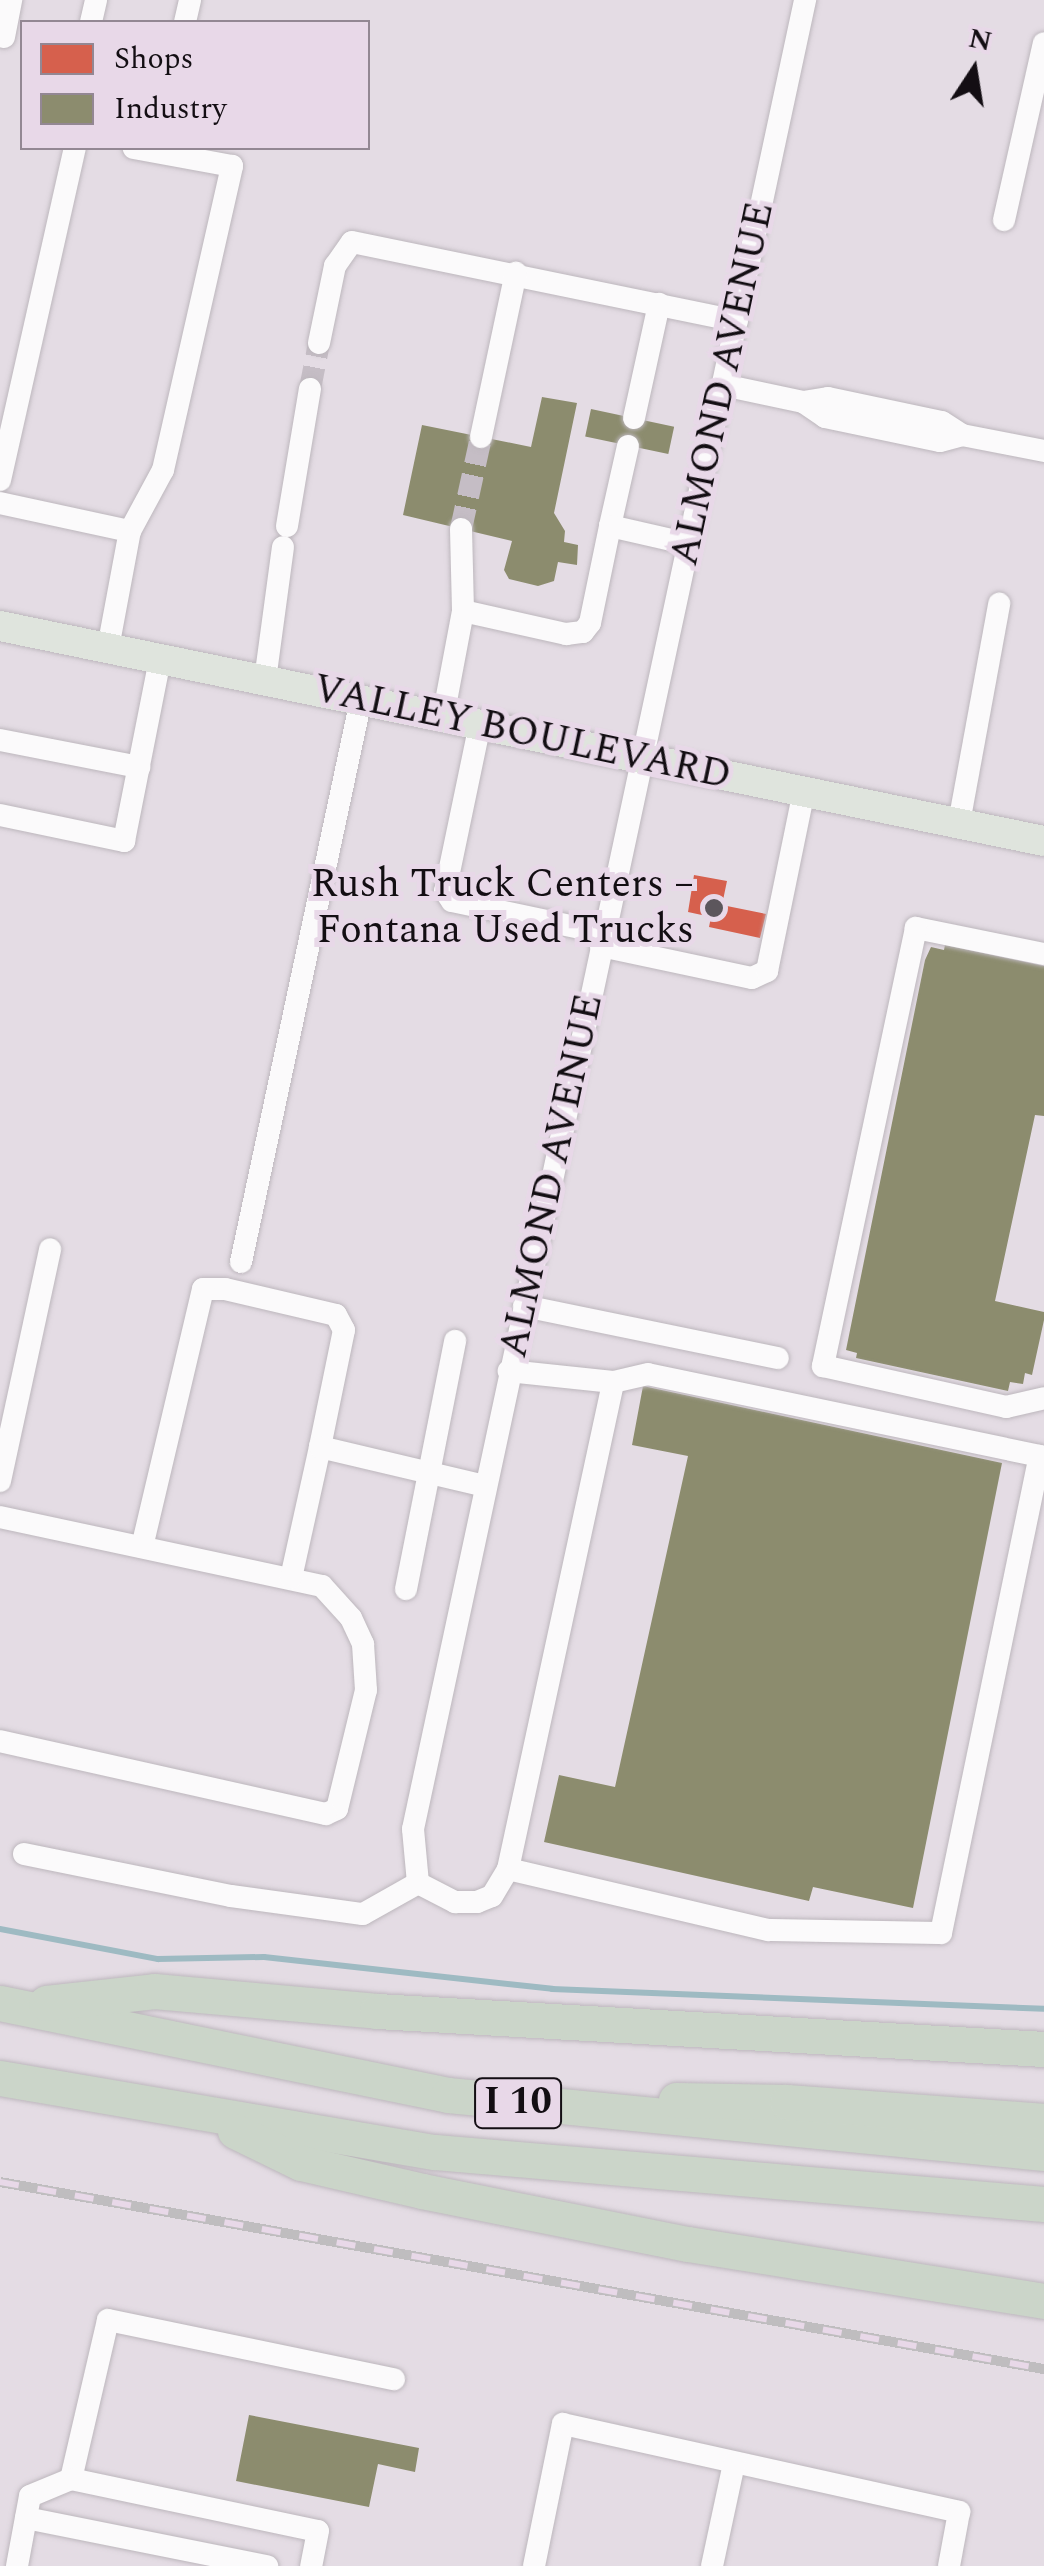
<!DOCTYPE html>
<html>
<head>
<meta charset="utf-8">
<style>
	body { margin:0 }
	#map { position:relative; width:1044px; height:2566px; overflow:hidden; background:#e4dce4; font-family:Spectral,serif }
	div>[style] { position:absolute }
	.shops>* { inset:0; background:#d6604d }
	.industry>* { inset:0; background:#8c8c6e; transform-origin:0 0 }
	.stream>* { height:6px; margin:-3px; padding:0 3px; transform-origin:3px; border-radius:3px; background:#9ebac2 }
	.minor-tunnel>* { height:22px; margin-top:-11px; transform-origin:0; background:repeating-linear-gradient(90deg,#c5bdc5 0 22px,transparent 0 33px) }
	.roads { filter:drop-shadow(0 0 2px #bdb7bd) drop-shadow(0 0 2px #bdb7bd) }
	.minor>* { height:22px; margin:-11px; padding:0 11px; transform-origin:11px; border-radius:11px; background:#fbfafb }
	.major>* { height:30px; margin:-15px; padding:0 15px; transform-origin:15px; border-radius:15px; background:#dfe4dd }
	.highway>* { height:35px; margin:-17.5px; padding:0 17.5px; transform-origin:17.5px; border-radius:17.5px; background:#cbd5c9 }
	.rail>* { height:10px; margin-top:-5px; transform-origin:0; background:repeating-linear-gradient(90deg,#e8d8e8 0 19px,#bfbdbf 0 38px); box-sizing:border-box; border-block:2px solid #bfbdbf }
	.dots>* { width:28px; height:28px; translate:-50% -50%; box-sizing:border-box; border:5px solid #e8d8e8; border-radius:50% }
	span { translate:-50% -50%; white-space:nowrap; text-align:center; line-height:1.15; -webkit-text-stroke:10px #e8d8e8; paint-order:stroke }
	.shield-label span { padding:2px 8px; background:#e8d8e8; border:2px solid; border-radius:8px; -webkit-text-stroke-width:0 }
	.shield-label { font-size:38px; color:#130e13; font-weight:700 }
	.street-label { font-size:40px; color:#130e13 }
	.poi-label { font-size:40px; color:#130e13 }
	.right { translate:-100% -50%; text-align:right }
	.legend { position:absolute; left:20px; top:20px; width:350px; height:130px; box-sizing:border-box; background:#e8d8e8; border:2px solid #938793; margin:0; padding:12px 18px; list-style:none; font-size:30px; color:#130e13 }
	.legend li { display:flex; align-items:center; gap:20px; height:50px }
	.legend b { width:50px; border:2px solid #938793 }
	.north { position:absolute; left:924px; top:20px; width:100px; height:100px; -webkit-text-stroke:8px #e8d8e8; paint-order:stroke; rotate:12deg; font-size:28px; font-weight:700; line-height:40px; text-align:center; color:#130e13 }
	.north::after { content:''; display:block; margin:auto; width:35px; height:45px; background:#130e13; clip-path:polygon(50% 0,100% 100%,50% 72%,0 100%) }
</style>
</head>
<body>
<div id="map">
	<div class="shops">
		<div style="clip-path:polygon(694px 875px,727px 881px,722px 905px,766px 914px,760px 938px,709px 927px,711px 917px,688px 912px)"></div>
	</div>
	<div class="industry">
		<div style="clip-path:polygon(542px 397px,577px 403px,554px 513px,565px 531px,564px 542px,578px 545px,577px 565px,558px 562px,554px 581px,538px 586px,509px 579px,504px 570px,512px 541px,403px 515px,422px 425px,531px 447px)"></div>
		<div style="left:591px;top:409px;width:85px;height:28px;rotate:12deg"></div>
		<div style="clip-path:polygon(945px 945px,1044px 966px,1044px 1116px,1035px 1115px,995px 1301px,1044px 1312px,1044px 1320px,1032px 1375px,1025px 1373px,1023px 1384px,1010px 1382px,1008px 1391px,856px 1358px,857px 1353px,846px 1350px,925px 960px,931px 947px,944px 950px)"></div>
		<div style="clip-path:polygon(643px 1386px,1002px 1463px,913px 1908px,813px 1887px,809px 1901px,544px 1842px,559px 1775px,615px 1787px,688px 1456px,632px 1445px)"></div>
		<div style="clip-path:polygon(249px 2415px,419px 2448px,415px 2472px,378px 2464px,369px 2507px,236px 2481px)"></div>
	</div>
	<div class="stream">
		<div style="left:0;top:1929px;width:161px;rotate:10.8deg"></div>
		<div style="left:158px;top:1959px;width:106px;rotate:-1.1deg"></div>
		<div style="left:264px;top:1957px;width:290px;rotate:6.3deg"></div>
		<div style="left:552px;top:1989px;width:492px;rotate:2.3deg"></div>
	</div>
	<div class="minor-tunnel">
		<div style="left:310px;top:389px;width:47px;rotate:-78.9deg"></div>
		<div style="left:461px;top:529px;width:94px;rotate:-77.7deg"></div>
	</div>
	<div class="roads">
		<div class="minor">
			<div style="left:91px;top:22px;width:23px;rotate:-77deg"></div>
			<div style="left:185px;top:22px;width:23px;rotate:-77deg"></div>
			<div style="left:4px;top:37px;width:38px;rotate:-79deg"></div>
			<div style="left:1004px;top:220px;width:181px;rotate:-77.3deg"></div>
			<div style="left:319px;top:343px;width:79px;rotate:-78.3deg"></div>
			<div style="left:335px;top:266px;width:29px;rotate:-55deg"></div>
			<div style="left:352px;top:242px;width:393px;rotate:11.6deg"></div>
			<div style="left:723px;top:385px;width:82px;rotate:12deg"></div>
			<div style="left:803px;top:402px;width:25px;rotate:-9deg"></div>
			<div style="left:828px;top:398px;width:116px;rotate:11.9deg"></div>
			<div style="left:942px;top:422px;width:24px;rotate:33deg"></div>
			<div style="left:962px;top:435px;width:84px;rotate:11deg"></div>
			<div style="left:803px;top:402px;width:27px;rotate:34deg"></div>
			<div style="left:825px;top:417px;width:117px;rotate:11.8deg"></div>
			<div style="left:940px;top:441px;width:23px;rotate:-15deg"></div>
			<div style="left:634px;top:418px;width:117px;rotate:-77.6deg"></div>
			<div style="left:481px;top:437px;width:168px;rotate:-78deg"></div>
			<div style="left:0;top:480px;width:340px;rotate:-77.3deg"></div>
			<div style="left:0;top:503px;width:133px;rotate:12.2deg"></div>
			<div style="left:287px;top:526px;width:139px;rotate:-80.5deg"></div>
			<div style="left:610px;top:526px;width:82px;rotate:-77.3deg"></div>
			<div style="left:461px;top:529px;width:82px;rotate:88.6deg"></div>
			<div style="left:108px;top:648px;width:119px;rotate:-79.4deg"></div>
			<div style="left:130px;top:531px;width:69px;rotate:-61.6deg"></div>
			<div style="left:163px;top:470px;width:312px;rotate:-77.2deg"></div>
			<div style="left:232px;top:166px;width:100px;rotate:-169.6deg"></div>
			<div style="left:265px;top:680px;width:134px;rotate:-82.3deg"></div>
			<div style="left:443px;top:717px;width:108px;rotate:-79.3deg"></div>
			<div style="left:463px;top:611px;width:106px;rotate:12.6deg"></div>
			<div style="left:566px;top:634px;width:17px;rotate:-7deg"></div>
			<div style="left:583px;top:632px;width:11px;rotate:-52deg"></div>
			<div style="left:590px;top:623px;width:99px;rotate:-78.3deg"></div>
			<div style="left:610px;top:526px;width:81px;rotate:12.8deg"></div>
			<div style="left:480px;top:724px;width:171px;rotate:101.8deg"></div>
			<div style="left:445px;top:891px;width:12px;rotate:55deg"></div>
			<div style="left:452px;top:901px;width:155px;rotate:11.9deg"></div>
			<div style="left:0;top:740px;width:142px;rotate:11deg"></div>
			<div style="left:0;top:815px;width:127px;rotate:11.8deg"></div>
			<div style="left:124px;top:841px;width:186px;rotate:-78.8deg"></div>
			<div style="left:959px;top:823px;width:223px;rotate:-79.6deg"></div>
			<div style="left:601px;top:946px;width:154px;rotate:12deg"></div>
			<div style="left:752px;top:978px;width:17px;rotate:-25deg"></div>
			<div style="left:767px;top:971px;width:184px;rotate:-78.4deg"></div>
			<div style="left:1044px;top:954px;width:131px;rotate:-168.5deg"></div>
			<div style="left:916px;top:928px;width:448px;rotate:102deg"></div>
			<div style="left:823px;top:1366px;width:188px;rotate:12.6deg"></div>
			<div style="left:1006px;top:1407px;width:39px;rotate:-13deg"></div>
			<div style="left:241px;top:1262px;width:575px;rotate:-77.95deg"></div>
			<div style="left:524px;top:1306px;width:259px;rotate:11.6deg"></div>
			<div style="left:0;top:1481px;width:237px;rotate:-77.8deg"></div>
			<div style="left:0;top:1517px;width:329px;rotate:12.1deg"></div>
			<div style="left:322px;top:1586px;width:43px;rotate:47.8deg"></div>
			<div style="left:351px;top:1618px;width:29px;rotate:65deg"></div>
			<div style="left:363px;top:1644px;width:46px;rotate:86.3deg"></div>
			<div style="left:366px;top:1690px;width:122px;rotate:103.7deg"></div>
			<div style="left:337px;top:1809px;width:12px;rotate:156deg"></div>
			<div style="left:326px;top:1814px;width:334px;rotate:-167.4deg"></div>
			<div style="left:142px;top:1547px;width:265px;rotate:-76.7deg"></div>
			<div style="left:203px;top:1289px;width:22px"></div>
			<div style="left:225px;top:1289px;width:114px;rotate:13.2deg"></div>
			<div style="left:336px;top:1315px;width:17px;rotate:62deg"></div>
			<div style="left:344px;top:1330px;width:119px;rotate:101.6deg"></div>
			<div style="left:291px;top:1578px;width:134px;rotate:-77.5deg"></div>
			<div style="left:320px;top:1447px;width:170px;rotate:13.3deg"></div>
			<div style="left:406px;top:1589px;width:253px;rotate:-78.8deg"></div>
			<div style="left:24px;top:1854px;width:211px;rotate:11.5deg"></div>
			<div style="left:231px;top:1896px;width:133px;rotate:7.8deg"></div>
			<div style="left:363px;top:1914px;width:63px;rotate:-29.4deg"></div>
			<div style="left:508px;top:1869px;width:268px;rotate:13.2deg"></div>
			<div style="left:769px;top:1930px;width:172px;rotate:1deg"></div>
			<div style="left:941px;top:1933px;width:487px;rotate:-78.3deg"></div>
			<div style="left:1040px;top:1456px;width:400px;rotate:-168.2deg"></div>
			<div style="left:648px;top:1374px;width:36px;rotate:167deg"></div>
			<div style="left:613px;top:1382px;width:105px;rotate:-174deg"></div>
			<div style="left:418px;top:1883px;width:54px;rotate:-95.3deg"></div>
			<div style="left:413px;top:1829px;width:1871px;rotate:-77.9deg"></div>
			<div style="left:418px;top:1883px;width:42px;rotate:27.2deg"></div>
			<div style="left:455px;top:1902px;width:22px"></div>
			<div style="left:477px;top:1902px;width:16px;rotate:-22deg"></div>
			<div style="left:492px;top:1896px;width:31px;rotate:-59deg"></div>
			<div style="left:508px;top:1869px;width:498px;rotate:-77.8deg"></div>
			<div style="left:71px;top:2479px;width:163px;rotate:-76.9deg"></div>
			<div style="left:108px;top:2320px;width:292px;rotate:11.7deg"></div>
			<div style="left:26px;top:2518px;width:246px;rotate:11.3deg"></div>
			<div style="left:17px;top:2566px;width:71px;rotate:-79.5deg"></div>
			<div style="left:30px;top:2496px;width:44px;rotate:-22.5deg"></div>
			<div style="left:71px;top:2479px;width:252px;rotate:11.9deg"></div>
			<div style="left:318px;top:2531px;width:36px;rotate:101deg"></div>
			<div style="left:534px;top:2566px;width:145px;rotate:-78.5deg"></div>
			<div style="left:563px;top:2424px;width:406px;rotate:12.5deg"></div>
			<div style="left:959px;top:2512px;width:55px;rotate:100.5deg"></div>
			<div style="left:712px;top:2566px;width:105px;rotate:-77.9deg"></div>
		</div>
		<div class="major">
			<div style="left:0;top:626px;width:1066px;rotate:11.64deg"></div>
		</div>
		<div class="highway">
			<div style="left:0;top:2003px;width:457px;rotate:11.6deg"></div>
			<div style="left:448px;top:2095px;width:599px;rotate:5.56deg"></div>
			<div style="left:46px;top:2003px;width:109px;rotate:-6.3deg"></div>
			<div style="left:154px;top:1991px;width:224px;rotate:5.1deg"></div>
			<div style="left:377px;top:2011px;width:668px;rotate:3.26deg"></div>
			<div style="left:0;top:2078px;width:441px;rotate:9.7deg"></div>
			<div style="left:435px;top:2152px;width:611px;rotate:4.88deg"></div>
			<div style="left:676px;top:2100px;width:111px;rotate:1deg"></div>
			<div style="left:787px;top:2102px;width:258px;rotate:4.2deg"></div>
			<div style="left:235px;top:2131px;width:73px;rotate:25.9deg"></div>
			<div style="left:301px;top:2163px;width:124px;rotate:13deg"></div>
			<div style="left:422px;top:2191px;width:271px;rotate:11.3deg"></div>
			<div style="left:688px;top:2244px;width:361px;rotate:9.1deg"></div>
		</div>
	</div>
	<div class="rail">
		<div style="left:0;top:2182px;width:1061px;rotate:10.16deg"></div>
	</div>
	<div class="dots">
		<div style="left:714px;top:908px;background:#5c565c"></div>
	</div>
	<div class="shield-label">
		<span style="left:518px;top:2103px">I 10</span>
	</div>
	<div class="street-label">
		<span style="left:723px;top:384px;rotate:-78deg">ALMOND AVENUE</span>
		<span style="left:522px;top:733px;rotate:12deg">VALLEY BOULEVARD</span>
		<span style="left:552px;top:1176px;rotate:-78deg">ALMOND AVENUE</span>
	</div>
	<div class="poi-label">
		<span class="right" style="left:694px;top:908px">Rush Truck Centers –<br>Fontana Used Trucks</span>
	</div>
	<ul class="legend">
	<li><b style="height:28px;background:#d6604d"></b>Shops</li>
	<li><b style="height:28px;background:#8c8c6e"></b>Industry</li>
	</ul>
	<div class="north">N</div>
</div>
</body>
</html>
